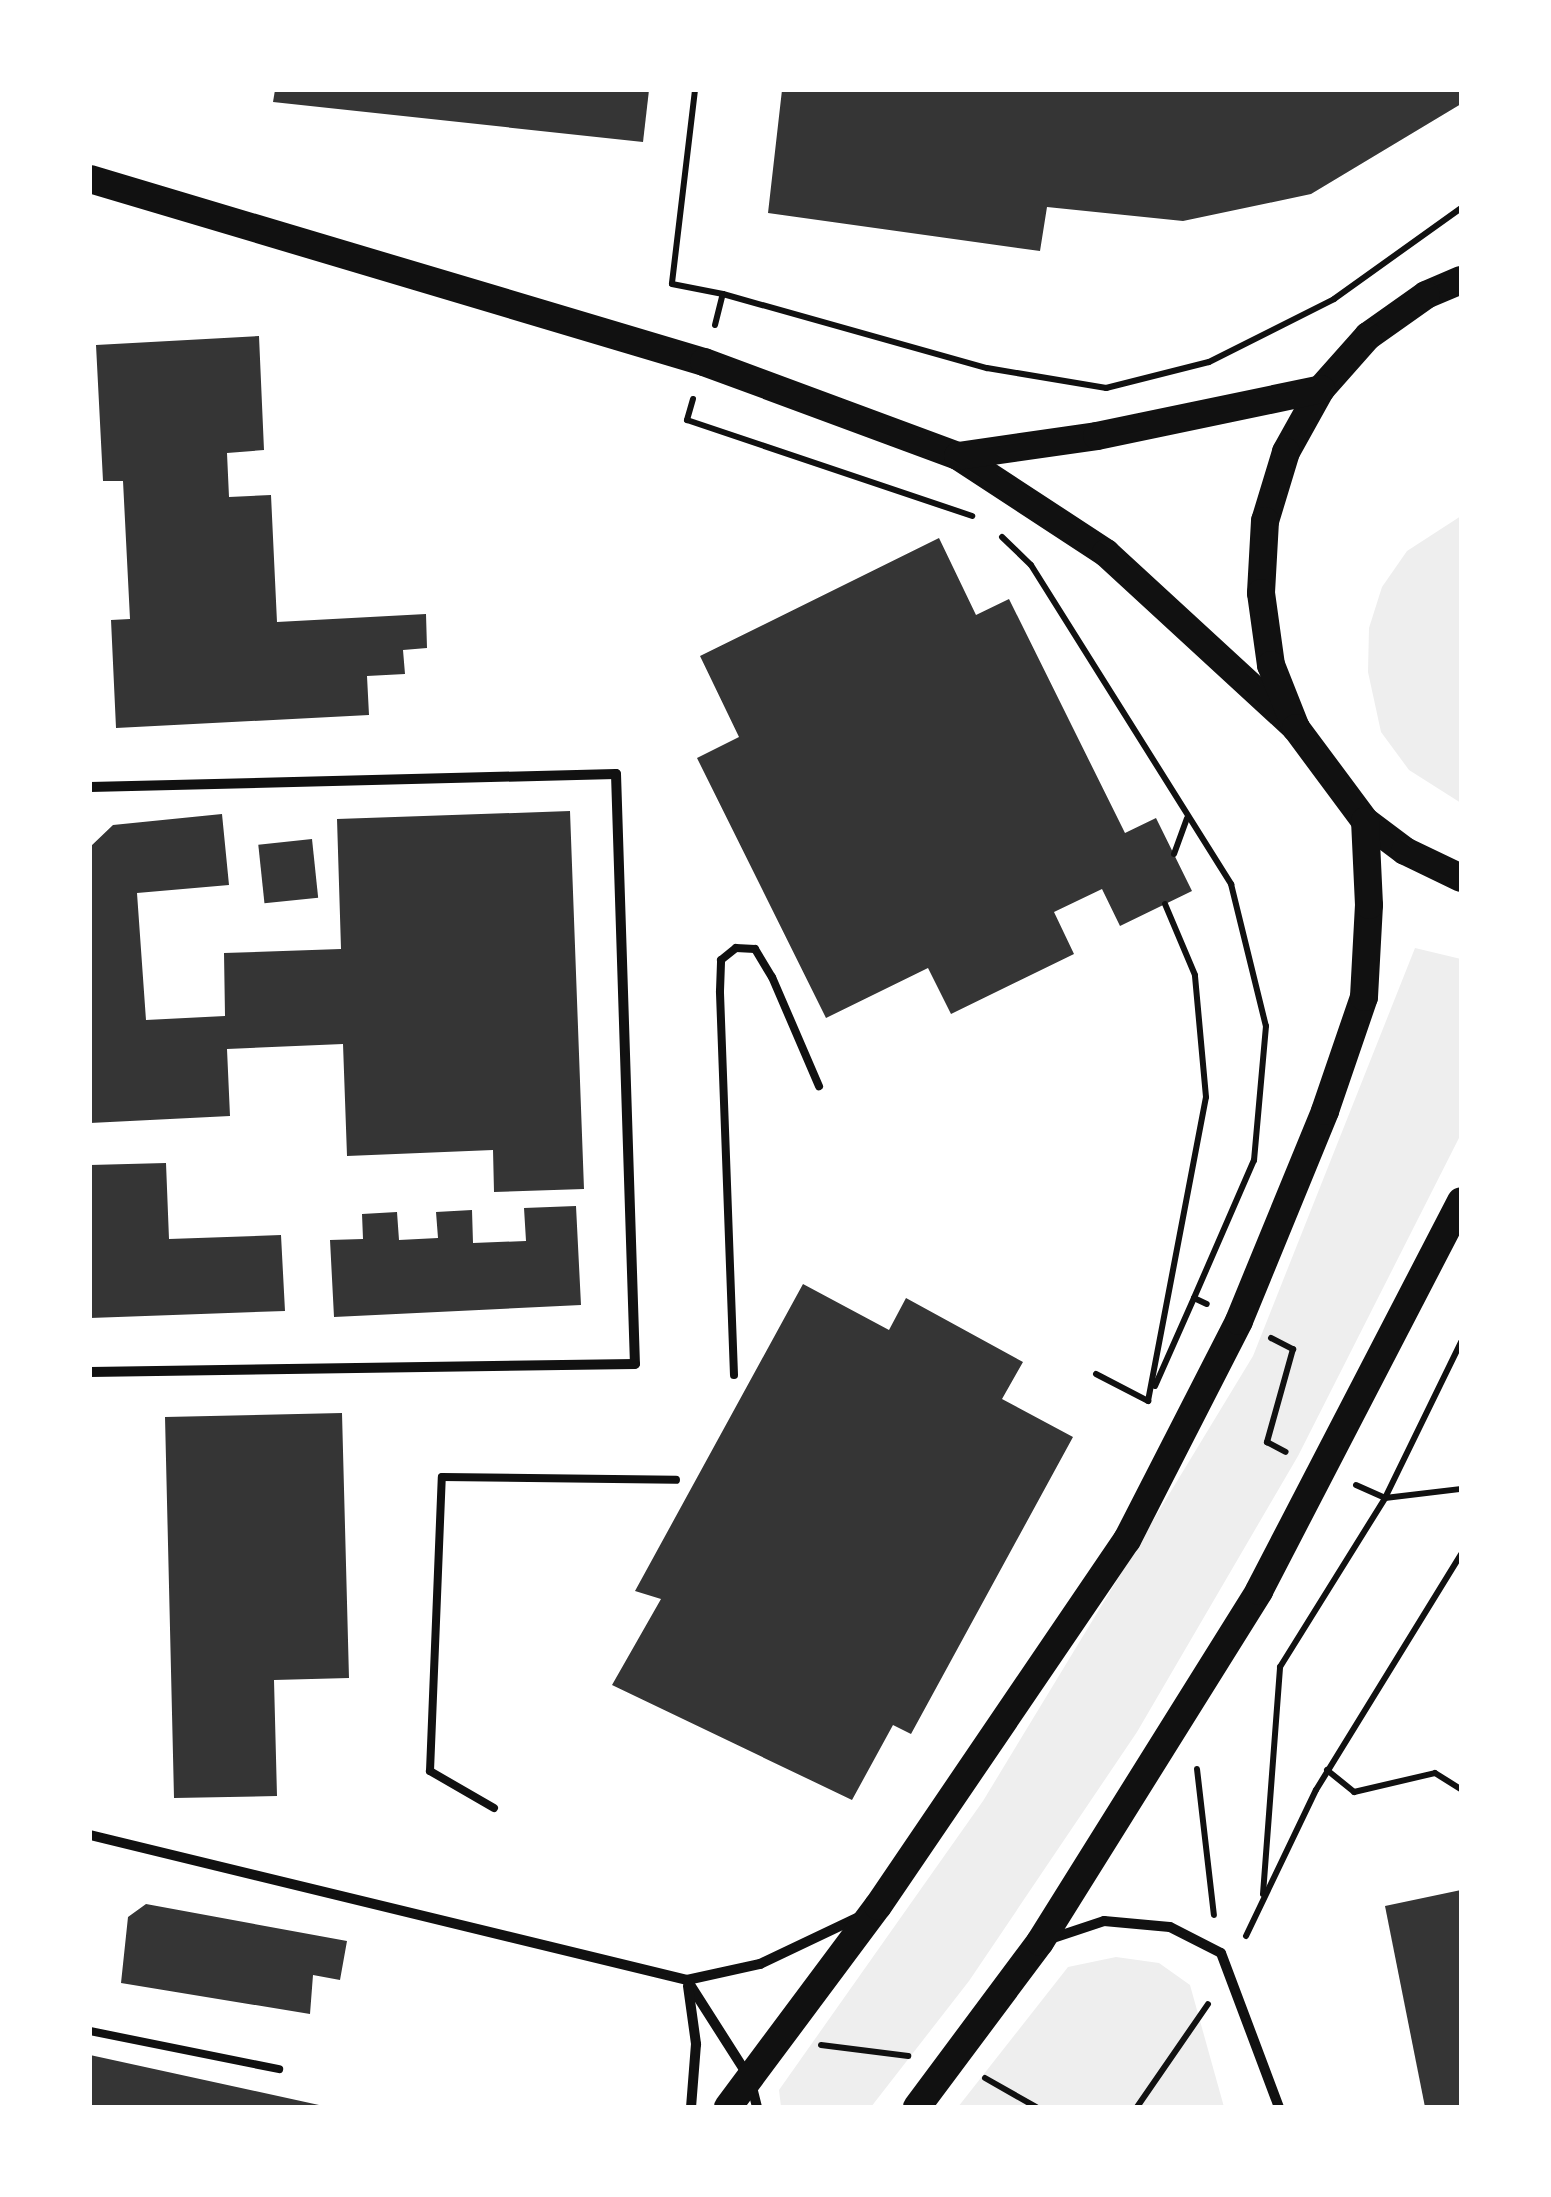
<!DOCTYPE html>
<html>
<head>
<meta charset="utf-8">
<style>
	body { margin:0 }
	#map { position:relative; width:1551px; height:2197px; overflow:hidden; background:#fff; font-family:Barlow,sans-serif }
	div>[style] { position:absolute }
	.green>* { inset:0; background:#eee }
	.building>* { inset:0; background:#353535; transform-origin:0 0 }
	.path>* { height:6px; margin:-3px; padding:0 3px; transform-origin:3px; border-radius:3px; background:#111 }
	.service>* { height:8px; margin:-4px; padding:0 4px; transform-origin:4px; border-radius:4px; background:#111 }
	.minor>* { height:10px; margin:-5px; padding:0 5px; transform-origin:5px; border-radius:5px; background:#111 }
	.trunk>* { height:28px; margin:-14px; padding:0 14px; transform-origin:14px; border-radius:14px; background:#111 }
	span { translate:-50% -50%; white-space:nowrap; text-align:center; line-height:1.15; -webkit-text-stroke:8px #fff; paint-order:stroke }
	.frame { position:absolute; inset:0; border:92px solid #fff; pointer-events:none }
</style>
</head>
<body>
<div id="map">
	<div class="green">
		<div style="clip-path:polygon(1461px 516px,1461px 803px,1409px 770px,1381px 732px,1368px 672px,1369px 628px,1382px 587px,1407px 551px)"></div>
		<div style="clip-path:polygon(1415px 948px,1461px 959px,1461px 1134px,1298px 1456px,1137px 1732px,969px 1981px,871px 2107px,781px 2107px,779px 2090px,983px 1801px,1253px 1356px)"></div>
		<div style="clip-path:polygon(1116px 1957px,1159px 1963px,1190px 1985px,1224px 2107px,958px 2107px,1068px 1967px)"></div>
	</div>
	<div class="building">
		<div style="clip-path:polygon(275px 90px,649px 90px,643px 142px,273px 102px)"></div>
		<div style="clip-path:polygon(782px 90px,1461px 90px,1461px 104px,1311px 194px,1183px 221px,1047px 207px,1040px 251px,768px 213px)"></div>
		<div style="clip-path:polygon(259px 336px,264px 450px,227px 453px,229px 497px,271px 495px,277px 622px,426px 614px,427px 648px,403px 650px,405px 674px,367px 676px,369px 715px,116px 728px,111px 620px,130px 619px,123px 481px,103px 481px,96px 345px)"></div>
		<div style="clip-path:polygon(939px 538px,976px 615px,1009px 599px,1125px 833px,1156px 818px,1192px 891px,1120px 926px,1102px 889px,1054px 912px,1074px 954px,951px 1014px,928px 968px,826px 1018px,697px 758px,739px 737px,700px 656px)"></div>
		<div style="clip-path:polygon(570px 811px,584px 1189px,494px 1192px,493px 1150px,347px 1156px,343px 1044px,227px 1049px,230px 1116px,90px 1123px,90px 847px,113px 825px,222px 814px,229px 885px,137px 893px,146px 1020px,225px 1016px,224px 953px,341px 949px,337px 819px)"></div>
		<div style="left:312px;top:839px;width:59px;height:54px;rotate:84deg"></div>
		<div style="clip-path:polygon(166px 1163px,169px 1239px,281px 1235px,285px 1311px,90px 1318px,90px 1165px)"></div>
		<div style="clip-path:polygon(576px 1206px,581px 1305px,334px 1317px,330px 1240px,363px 1239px,362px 1214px,397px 1212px,399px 1240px,438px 1238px,436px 1212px,472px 1210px,473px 1243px,526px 1241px,524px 1208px)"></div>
		<div style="clip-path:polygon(803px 1284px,889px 1330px,906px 1298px,1023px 1362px,1002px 1399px,1073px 1437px,911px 1734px,893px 1725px,852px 1800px,612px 1685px,661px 1599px,635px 1591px)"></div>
		<div style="clip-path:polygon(342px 1413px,349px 1678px,274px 1680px,277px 1796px,174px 1798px,165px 1417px)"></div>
		<div style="clip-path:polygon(1461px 1890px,1461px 2107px,1425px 2107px,1385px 1906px)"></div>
		<div style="clip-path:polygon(146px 1904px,347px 1941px,340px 1980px,313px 1975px,310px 2014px,121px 1983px,128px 1917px)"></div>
		<div style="clip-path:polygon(90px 2055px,319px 2105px,319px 2107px,90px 2107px)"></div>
	</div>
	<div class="path">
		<div style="left:695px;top:90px;width:195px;rotate:96.8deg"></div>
		<div style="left:672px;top:284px;width:52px;rotate:11.1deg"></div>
		<div style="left:715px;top:325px;width:32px;rotate:-76deg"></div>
		<div style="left:723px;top:294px;width:274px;rotate:15.7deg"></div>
		<div style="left:987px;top:368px;width:121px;rotate:9.5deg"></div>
		<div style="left:1106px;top:388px;width:106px;rotate:-14.2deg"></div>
		<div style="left:1209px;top:362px;width:140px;rotate:-26.7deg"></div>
		<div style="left:1334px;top:299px;width:156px;rotate:-35.6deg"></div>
		<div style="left:693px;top:399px;width:22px;rotate:106deg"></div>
		<div style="left:687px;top:420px;width:301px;rotate:18.6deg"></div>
		<div style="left:1002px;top:537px;width:40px;rotate:44deg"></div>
		<div style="left:1031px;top:565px;width:377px;rotate:57.9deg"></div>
		<div style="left:1231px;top:884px;width:146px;rotate:76.2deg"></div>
		<div style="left:1266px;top:1026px;width:135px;rotate:95.1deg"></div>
		<div style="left:1254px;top:1160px;width:150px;rotate:113.5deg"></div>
		<div style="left:1194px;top:1298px;width:14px;rotate:25deg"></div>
		<div style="left:1174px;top:854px;width:38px;rotate:-70deg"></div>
		<div style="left:1271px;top:1338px;width:25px;rotate:27deg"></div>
		<div style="left:1293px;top:1349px;width:97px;rotate:105.6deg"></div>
		<div style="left:1267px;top:1442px;width:21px;rotate:28deg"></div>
		<div style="left:1096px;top:1374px;width:59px;rotate:27.4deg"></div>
		<div style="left:1155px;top:1386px;width:96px;rotate:-66.1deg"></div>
		<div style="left:1148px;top:1401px;width:309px;rotate:-79.2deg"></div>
		<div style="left:1206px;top:1097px;width:122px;rotate:-95.2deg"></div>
		<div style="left:1195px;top:975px;width:77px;rotate:-112.9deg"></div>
		<div style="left:1356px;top:1485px;width:32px;rotate:24deg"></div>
		<div style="left:1385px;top:1498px;width:174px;rotate:-64deg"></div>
		<div style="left:1197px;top:1769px;width:147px;rotate:83.4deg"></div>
		<div style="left:1327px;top:1770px;width:35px;rotate:39deg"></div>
		<div style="left:1354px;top:1792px;width:83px;rotate:-13.2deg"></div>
		<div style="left:1435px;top:1773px;width:31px;rotate:32deg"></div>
		<div style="left:1263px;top:1894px;width:228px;rotate:-85.7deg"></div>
		<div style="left:1280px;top:1667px;width:199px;rotate:-58.1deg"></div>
		<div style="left:1385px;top:1498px;width:77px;rotate:-6.8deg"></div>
		<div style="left:1246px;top:1936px;width:162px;rotate:-64.4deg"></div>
		<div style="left:1316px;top:1790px;width:277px;rotate:-58.4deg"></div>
		<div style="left:821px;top:2045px;width:88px;rotate:7.2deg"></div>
		<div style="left:985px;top:2078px;width:59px;rotate:29.6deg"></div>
		<div style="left:1137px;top:2107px;width:125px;rotate:-55.4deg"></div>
	</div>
	<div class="service">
		<div style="left:734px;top:1375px;width:384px;rotate:-92.1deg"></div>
		<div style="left:720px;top:991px;width:31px;rotate:-88deg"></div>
		<div style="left:721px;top:960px;width:19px;rotate:-39deg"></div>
		<div style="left:736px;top:948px;width:19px;rotate:3deg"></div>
		<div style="left:755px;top:949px;width:33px;rotate:59deg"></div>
		<div style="left:772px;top:977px;width:119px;rotate:66.7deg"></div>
		<div style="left:494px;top:1808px;width:74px;rotate:-150deg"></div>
		<div style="left:430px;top:1771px;width:294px;rotate:-87.7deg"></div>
		<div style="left:442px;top:1477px;width:234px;rotate:0.7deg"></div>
		<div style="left:90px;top:2031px;width:193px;rotate:11.4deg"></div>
	</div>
	<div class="minor">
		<div style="left:90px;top:787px;width:526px;rotate:-1.42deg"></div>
		<div style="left:616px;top:774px;width:590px;rotate:88.16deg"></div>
		<div style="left:635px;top:1364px;width:545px;rotate:179.16deg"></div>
		<div style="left:90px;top:1835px;width:614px;rotate:13.65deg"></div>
		<div style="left:687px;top:1980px;width:75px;rotate:-12.4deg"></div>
		<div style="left:760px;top:1964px;width:110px;rotate:-25.4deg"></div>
		<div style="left:1050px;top:1939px;width:57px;rotate:-18.4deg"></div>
		<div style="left:1104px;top:1921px;width:66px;rotate:5.2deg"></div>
		<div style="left:1170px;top:1927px;width:57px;rotate:27deg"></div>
		<div style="left:1221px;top:1953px;width:165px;rotate:69.4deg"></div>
		<div style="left:687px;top:1980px;width:117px;rotate:57.5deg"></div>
		<div style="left:750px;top:2079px;width:29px;rotate:76deg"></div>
		<div style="left:688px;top:1986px;width:59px;rotate:82.1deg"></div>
		<div style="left:696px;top:2044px;width:63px;rotate:94.5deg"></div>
	</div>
	<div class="trunk">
		<div style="left:90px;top:179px;width:641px;rotate:16.6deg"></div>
		<div style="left:704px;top:362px;width:271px;rotate:20.3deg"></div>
		<div style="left:958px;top:456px;width:177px;rotate:33.2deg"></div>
		<div style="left:1106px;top:553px;width:258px;rotate:42.6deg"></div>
		<div style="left:1461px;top:280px;width:38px;rotate:157deg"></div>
		<div style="left:1426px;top:295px;width:71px;rotate:144.7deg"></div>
		<div style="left:1368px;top:336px;width:71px;rotate:131.6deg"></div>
		<div style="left:1321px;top:389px;width:72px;rotate:119.1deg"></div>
		<div style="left:1286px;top:452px;width:72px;rotate:106.9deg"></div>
		<div style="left:1265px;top:521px;width:72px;rotate:93.2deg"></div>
		<div style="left:1261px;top:593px;width:73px;rotate:82.1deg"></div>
		<div style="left:1271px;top:665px;width:68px;rotate:68.4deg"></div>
		<div style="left:1296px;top:728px;width:116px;rotate:53.4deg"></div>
		<div style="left:1365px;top:821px;width:50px;rotate:36.9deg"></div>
		<div style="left:1405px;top:851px;width:62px;rotate:25.7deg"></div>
		<div style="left:958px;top:456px;width:140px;rotate:-8.2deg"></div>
		<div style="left:1097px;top:436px;width:229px;rotate:-11.8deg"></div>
		<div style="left:728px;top:2107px;width:251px;rotate:-53.3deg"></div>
		<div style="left:878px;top:1906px;width:443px;rotate:-55.8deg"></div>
		<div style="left:1127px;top:1540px;width:246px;rotate:-62.9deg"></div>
		<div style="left:1239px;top:1321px;width:227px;rotate:-67.7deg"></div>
		<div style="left:1325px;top:1111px;width:120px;rotate:-71.1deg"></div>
		<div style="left:1364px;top:997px;width:92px;rotate:-86.9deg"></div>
		<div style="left:1369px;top:905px;width:84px;rotate:-92.7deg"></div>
		<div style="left:917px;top:2107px;width:206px;rotate:-53.3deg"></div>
		<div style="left:1040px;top:1942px;width:414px;rotate:-58deg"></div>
		<div style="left:1259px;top:1591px;width:439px;rotate:-62.6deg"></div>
	</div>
	<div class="frame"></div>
</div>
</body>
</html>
